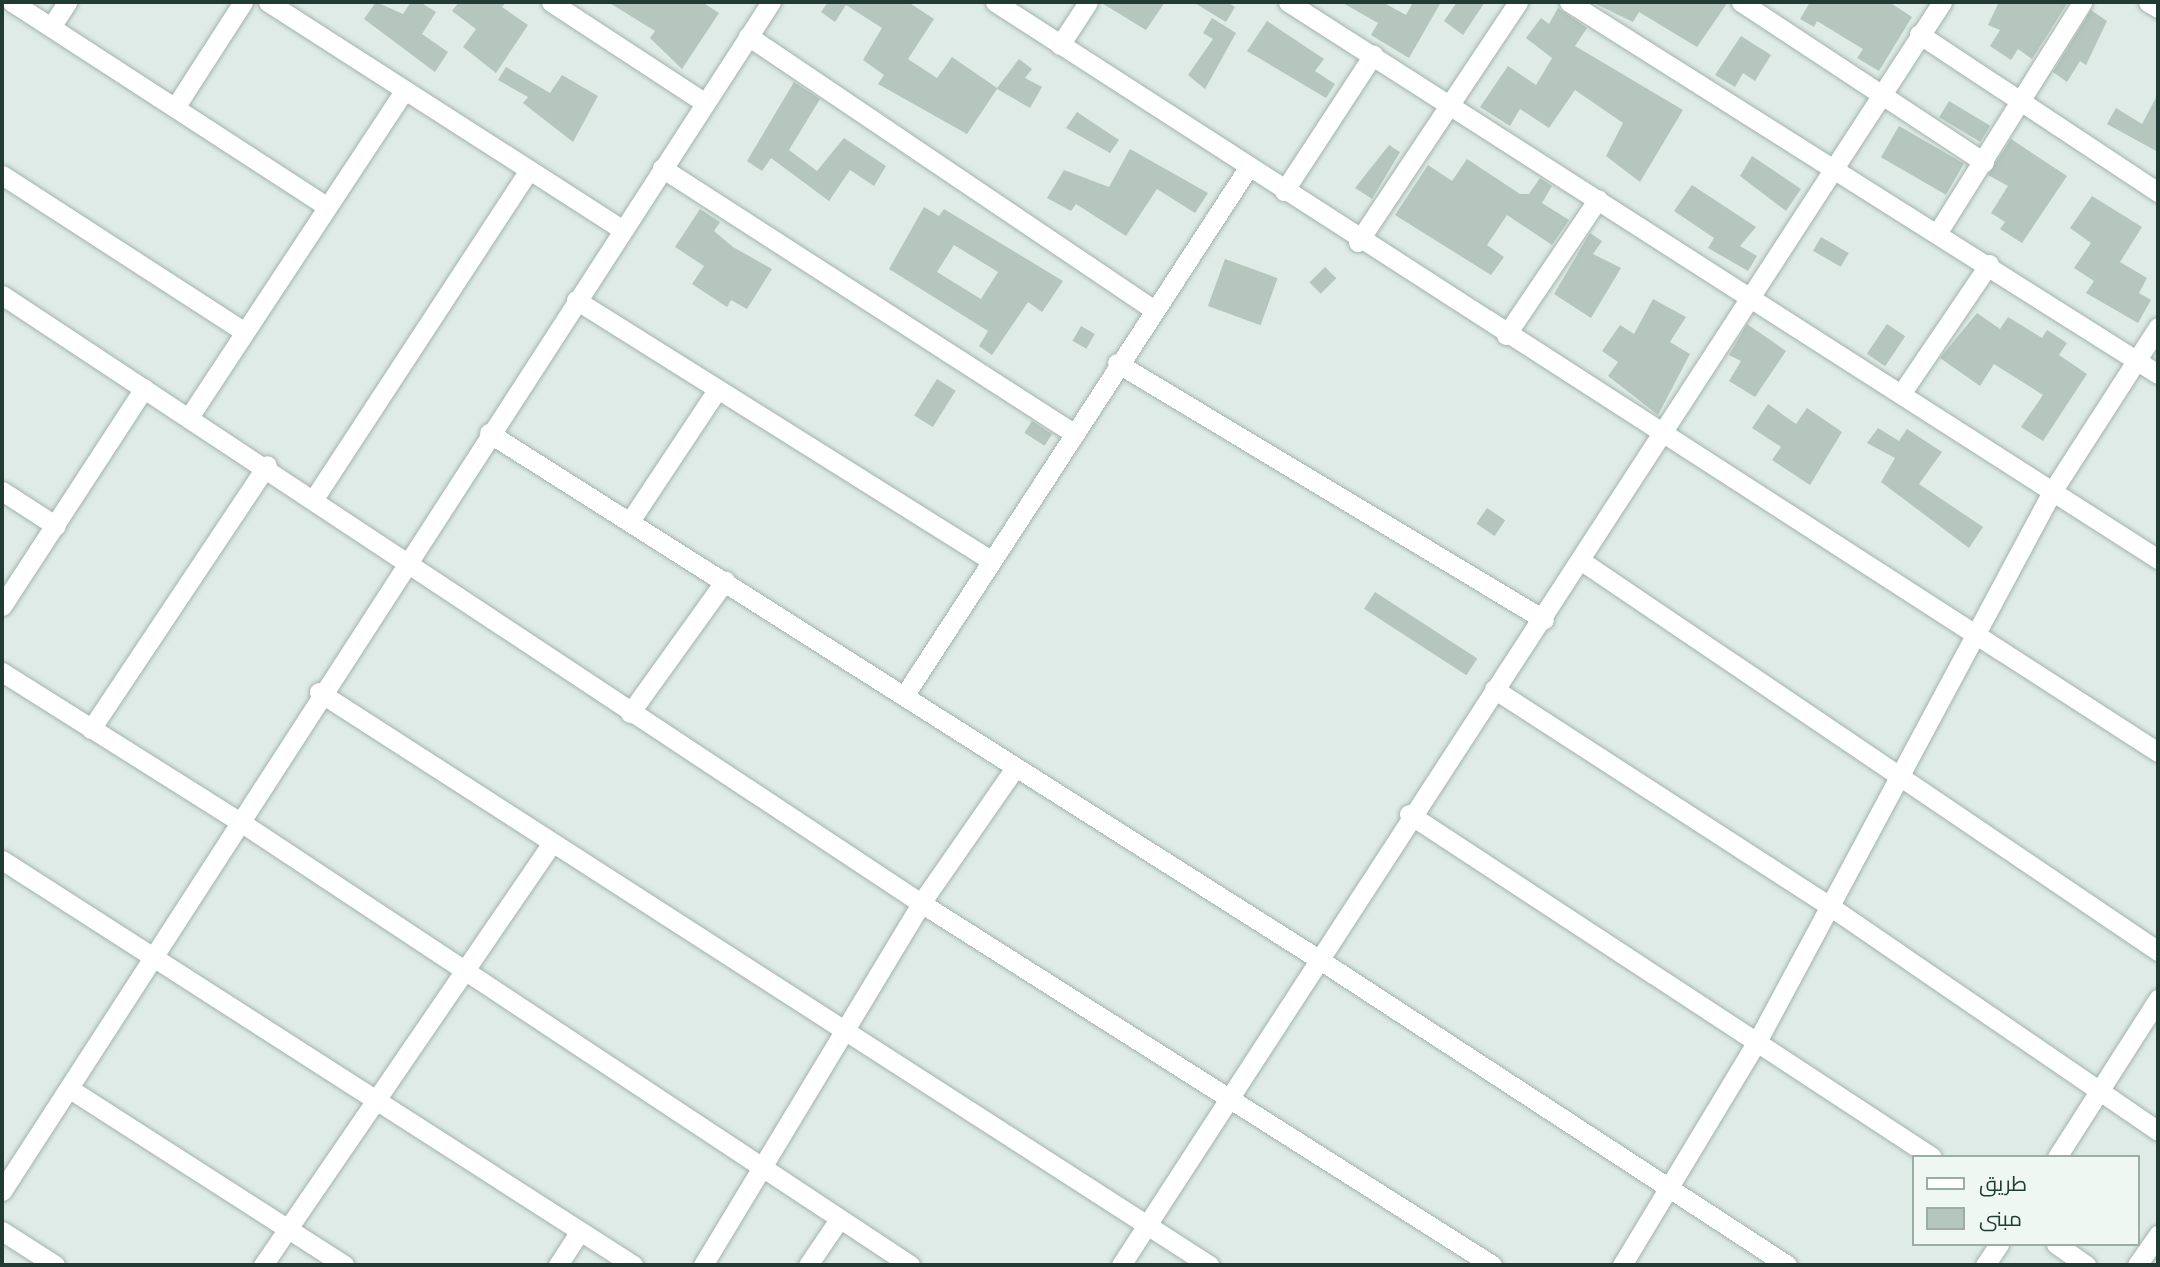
<!DOCTYPE html>
<html>
<head>
<meta charset="utf-8">
<style>
	body { margin:0 }
	#map { position:relative; width:2160px; height:1267px; overflow:hidden; background:#dfebe6; font-family:Poppins,Cairo,sans-serif }
	div>[style] { position:absolute }
	.building>* { inset:0; background:#b4c6be; transform-origin:0 0 }
	.roads { filter:drop-shadow(0 0 2px #a2b3ad) drop-shadow(0 0 2px #a2b3ad) }
	.minor>* { height:19px; margin:-9.5px; padding:0 9.5px; transform-origin:9.5px; border-radius:9.5px; background:#fff }
	span { translate:-50% -50%; white-space:nowrap; text-align:center; line-height:1.15; -webkit-text-stroke:6px #eff7f3; paint-order:stroke }
	.frame { position:absolute; inset:0; border:4px solid #1f3b34; pointer-events:none }
	.legend { position:absolute; left:1912px; top:1155px; width:228px; height:91px; box-sizing:border-box; background:#eff7f3; border:2px solid #9caca7; margin:0; padding:9px 12px; list-style:none; font-size:21px; color:#1f3b34 }
	.legend li { display:flex; align-items:center; gap:14px; height:35px }
	.legend b { width:35px; border:2px solid #9caca7 }
</style>
</head>
<body>
<div id="map">
	<div class="building">
		<div style="clip-path:polygon(376px 2px,403px 14px,411px 2px,420px 2px,436px 12px,422px 34px,448px 52px,435px 72px,364px 19px)"></div>
		<div style="clip-path:polygon(459px 2px,506px 2px,502px 7px,528px 25px,496px 73px,463px 47px,476px 29px,452px 11px)"></div>
		<div style="clip-path:polygon(608px 2px,702px 2px,719px 13px,682px 69px,650px 38px,655px 31px)"></div>
		<div style="clip-path:polygon(828px 2px,908px 2px,934px 19px,908px 59px,937px 78px,952px 57px,997px 88px,1019px 59px,1032px 69px,1025px 78px,1042px 87px,1030px 108px,997px 89px,967px 134px,878px 84px,884px 75px,863px 60px,882px 28px,846px 5px,835px 22px,821px 12px)"></div>
		<div style="clip-path:polygon(1100px 2px,1165px 2px,1146px 30px)"></div>
		<div style="clip-path:polygon(1193px 2px,1227px 2px,1235px 7px,1226px 22px)"></div>
		<div style="clip-path:polygon(1341px 2px,1382px 2px,1406px 15px,1413px 2px,1441px 2px,1409px 58px,1371px 35px,1378px 23px)"></div>
		<div style="clip-path:polygon(1457px 2px,1485px 2px,1463px 35px,1444px 21px)"></div>
		<div style="clip-path:polygon(1592px 2px,1728px 2px,1697px 47px,1639px 12px,1633px 22px)"></div>
		<div style="clip-path:polygon(1810px 2px,1889px 2px,1912px 17px,1879px 71px,1857px 58px,1863px 49px,1817px 21px,1814px 27px,1800px 19px)"></div>
		<div style="clip-path:polygon(1999px 2px,2068px 2px,2032px 59px,2018px 49px,2011px 60px,1990px 46px,2000px 30px,1988px 25px)"></div>
		<div style="clip-path:polygon(1558px 8px,1587px 28px,1575px 46px,1683px 110px,1640px 182px,1606px 156px,1623px 123px,1575px 90px,1549px 128px,1520px 109px,1510px 126px,1480px 107px,1508px 66px,1536px 85px,1552px 58px,1526px 38px,1541px 18px,1549px 24px)"></div>
		<div style="clip-path:polygon(2091px 10px,2107px 21px,2086px 65px,2080px 61px,2067px 82px,2053px 72px)"></div>
		<div style="clip-path:polygon(1212px 18px,1236px 33px,1205px 89px,1188px 75px,1213px 39px,1203px 33px)"></div>
		<div style="clip-path:polygon(1267px 21px,1324px 59px,1315px 71px,1335px 84px,1326px 98px,1247px 51px)"></div>
		<div style="clip-path:polygon(1741px 36px,1771px 55px,1755px 81px,1743px 73px,1735px 87px,1715px 75px)"></div>
		<div style="clip-path:polygon(506px 67px,550px 93px,562px 75px,598px 96px,573px 142px,523px 103px,528px 97px,498px 80px)"></div>
		<div style="clip-path:polygon(794px 82px,820px 99px,789px 150px,817px 171px,844px 138px,886px 166px,874px 186px,850px 170px,829px 201px,771px 158px,762px 171px,747px 161px)"></div>
		<div style="clip-path:polygon(2158px 94px,2158px 152px,2107px 124px,2116px 108px,2142px 124px)"></div>
		<div style="left:1949px;top:101px;width:48px;height:19px;rotate:31deg"></div>
		<div style="clip-path:polygon(1077px 112px,1119px 140px,1110px 153px,1066px 128px)"></div>
		<div style="left:1899px;top:126px;width:75px;height:36px;rotate:30deg"></div>
		<div style="clip-path:polygon(2011px 139px,2067px 176px,2022px 243px,2000px 229px,2005px 222px,1991px 213px,2008px 186px,1988px 175px)"></div>
		<div style="clip-path:polygon(1389px 145px,1400px 152px,1372px 199px,1355px 188px)"></div>
		<div style="clip-path:polygon(1130px 149px,1208px 193px,1195px 213px,1157px 189px,1126px 236px,1076px 204px,1071px 211px,1047px 198px,1064px 170px,1109px 187px)"></div>
		<div style="clip-path:polygon(1752px 156px,1801px 189px,1786px 211px,1740px 176px)"></div>
		<div style="clip-path:polygon(1467px 159px,1520px 194px,1529px 194px,1540px 178px,1552px 186px,1542px 203px,1569px 220px,1552px 245px,1507px 215px,1487px 245px,1504px 257px,1491px 275px,1395px 215px,1428px 165px,1452px 181px)"></div>
		<div style="clip-path:polygon(1692px 185px,1756px 227px,1740px 246px,1757px 256px,1748px 271px,1708px 248px,1714px 238px,1674px 211px)"></div>
		<div style="clip-path:polygon(2092px 196px,2142px 227px,2120px 262px,2147px 278px,2139px 293px,2151px 300px,2138px 323px,2086px 293px,2094px 281px,2074px 268px,2091px 243px,2070px 228px)"></div>
		<div style="clip-path:polygon(evenodd,924px 207px,939px 216px,944px 209px,1063px 281px,1042px 312px,1028px 302px,992px 355px,979px 346px,988px 331px,889px 269px,924px 207px,954px 245px,998px 272px,981px 299px,937px 272px,954px 245px)"></div>
		<div style="clip-path:polygon(700px 209px,720px 222px,714px 231px,733px 247px,772px 269px,747px 309px,731px 300px,727px 307px,692px 284px,704px 266px,675px 247px)"></div>
		<div style="clip-path:polygon(1590px 233px,1602px 241px,1593px 254px,1621px 268px,1591px 318px,1554px 294px)"></div>
		<div style="left:1821px;top:237px;width:32px;height:16px;rotate:30deg"></div>
		<div style="left:1225px;top:259px;width:56px;height:50px;rotate:20deg"></div>
		<div style="left:1325px;top:267px;width:16px;height:22px;rotate:45deg"></div>
		<div style="clip-path:polygon(1653px 299px,1686px 317px,1670px 342px,1690px 354px,1658px 415px,1608px 376px,1618px 362px,1602px 351px,1620px 325px,1634px 334px)"></div>
		<div style="clip-path:polygon(1977px 313px,2000px 329px,2008px 317px,2042px 338px,2047px 330px,2067px 343px,2059px 355px,2087px 374px,2043px 441px,2021px 427px,2043px 395px,1994px 364px,1980px 386px,1940px 358px)"></div>
		<div style="clip-path:polygon(1747px 324px,1786px 351px,1755px 397px,1729px 381px,1741px 361px,1729px 355px)"></div>
		<div style="left:1887px;top:324px;width:22px;height:36px;rotate:34deg"></div>
		<div style="left:1081px;top:326px;width:16px;height:17px;rotate:30deg"></div>
		<div style="left:937px;top:379px;width:22px;height:43px;rotate:32deg"></div>
		<div style="clip-path:polygon(1768px 404px,1796px 424px,1807px 408px,1842px 432px,1810px 485px,1772px 460px,1781px 447px,1752px 428px)"></div>
		<div style="left:1032px;top:421px;width:24px;height:14px;rotate:33deg"></div>
		<div style="clip-path:polygon(1878px 428px,1899px 441px,1907px 429px,1942px 452px,1919px 484px,1983px 527px,1969px 548px,1881px 482px,1895px 458px,1867px 443px)"></div>
		<div style="left:1487px;top:508px;width:22px;height:19px;rotate:34deg"></div>
		<div style="left:1375px;top:592px;width:122px;height:20px;rotate:33deg"></div>
	</div>
	<div class="roads">
		<div class="minor">
			<div style="left:12px;top:2px;width:373px;rotate:33deg"></div>
			<div style="left:268px;top:2px;width:420px;rotate:32.7deg"></div>
			<div style="left:551px;top:2px;width:183px;rotate:33.2deg"></div>
			<div style="left:995px;top:2px;width:1384px;rotate:32.82deg"></div>
			<div style="left:1288px;top:2px;width:1033px;rotate:32.63deg"></div>
			<div style="left:1569px;top:2px;width:697px;rotate:32.28deg"></div>
			<div style="left:1741px;top:2px;width:291px;rotate:33.4deg"></div>
			<div style="left:2148px;top:2px;width:12px;rotate:31deg"></div>
			<div style="left:51px;top:27px;width:30px;rotate:-57deg"></div>
			<div style="left:1919px;top:34px;width:287px;rotate:33.5deg"></div>
			<div style="left:748px;top:36px;width:488px;rotate:34deg"></div>
			<div style="left:1060px;top:45px;width:51px;rotate:-56.9deg"></div>
			<div style="left:176px;top:106px;width:124px;rotate:-57.2deg"></div>
			<div style="left:662px;top:168px;width:488px;rotate:32.8deg"></div>
			<div style="left:2px;top:175px;width:287px;rotate:32.9deg"></div>
			<div style="left:1284px;top:191px;width:163px;rotate:-56.8deg"></div>
			<div style="left:1938px;top:232px;width:271px;rotate:-57.9deg"></div>
			<div style="left:1358px;top:242px;width:288px;rotate:-56.3deg"></div>
			<div style="left:2px;top:295px;width:1102px;rotate:33.49deg"></div>
			<div style="left:921px;top:903px;width:676px;rotate:32.37deg"></div>
			<div style="left:576px;top:300px;width:491px;rotate:32.1deg"></div>
			<div style="left:1506px;top:335px;width:164px;rotate:-55.9deg"></div>
			<div style="left:1117px;top:363px;width:498px;rotate:31deg"></div>
			<div style="left:1901px;top:394px;width:157px;rotate:-55.9deg"></div>
			<div style="left:189px;top:417px;width:391px;rotate:-56.6deg"></div>
			<div style="left:489px;top:433px;width:984px;rotate:32.38deg"></div>
			<div style="left:1320px;top:960px;width:558px;rotate:33.15deg"></div>
			<div style="left:2px;top:491px;width:64px;rotate:32.9deg"></div>
			<div style="left:315px;top:497px;width:391px;rotate:-56.8deg"></div>
			<div style="left:630px;top:521px;width:157px;rotate:-56.4deg"></div>
			<div style="left:1580px;top:560px;width:698px;rotate:34.08deg"></div>
			<div style="left:2px;top:606px;width:260px;rotate:-56.9deg"></div>
			<div style="left:2px;top:672px;width:280px;rotate:32.2deg"></div>
			<div style="left:239px;top:821px;width:805px;rotate:33.49deg"></div>
			<div style="left:1494px;top:689px;width:401px;rotate:32.9deg"></div>
			<div style="left:1831px;top:907px;width:396px;rotate:34.4deg"></div>
			<div style="left:319px;top:692px;width:1059px;rotate:32.77deg"></div>
			<div style="left:904px;top:696px;width:630px;rotate:-56.92deg"></div>
			<div style="left:630px;top:713px;width:163px;rotate:-54.3deg"></div>
			<div style="left:91px;top:729px;width:317px;rotate:-56.3deg"></div>
			<div style="left:1409px;top:814px;width:625px;rotate:33.26deg"></div>
			<div style="left:2px;top:860px;width:750px;rotate:32.69deg"></div>
			<div style="left:70px;top:1089px;width:326px;rotate:32.7deg"></div>
			<div style="left:2057px;top:1157px;width:188px;rotate:-57.4deg"></div>
			<div style="left:2px;top:1191px;width:1416px;rotate:-57.11deg"></div>
			<div style="left:2px;top:1231px;width:63px;rotate:32.7deg"></div>
			<div style="left:2056px;top:1244px;width:37px;rotate:35deg"></div>
			<div style="left:263px;top:1265px;width:511px;rotate:-55.6deg"></div>
			<div style="left:558px;top:1265px;width:40px;rotate:-57.1deg"></div>
			<div style="left:703px;top:1265px;width:423px;rotate:-58.9deg"></div>
			<div style="left:921px;top:903px;width:163px;rotate:-55.2deg"></div>
			<div style="left:808px;top:1265px;width:53px;rotate:-55.7deg"></div>
			<div style="left:1121px;top:1265px;width:1506px;rotate:-56.97deg"></div>
			<div style="left:1622px;top:1265px;width:265px;rotate:-58.9deg"></div>
			<div style="left:1759px;top:1038px;width:622px;rotate:-61.79deg"></div>
			<div style="left:2053px;top:490px;width:194px;rotate:-57.2deg"></div>
			<div style="left:1985px;top:1265px;width:25px;rotate:-56deg"></div>
			<div style="left:2137px;top:1265px;width:37px;rotate:-55deg"></div>
		</div>
	</div>
	<div class="frame"></div>
	<ul class="legend">
	<li><b style="height:9px;background:#fff"></b>طريق</li>
	<li><b style="height:19px;background:#b4c6be"></b>مبنى</li>
	</ul>
</div>
</body>
</html>
